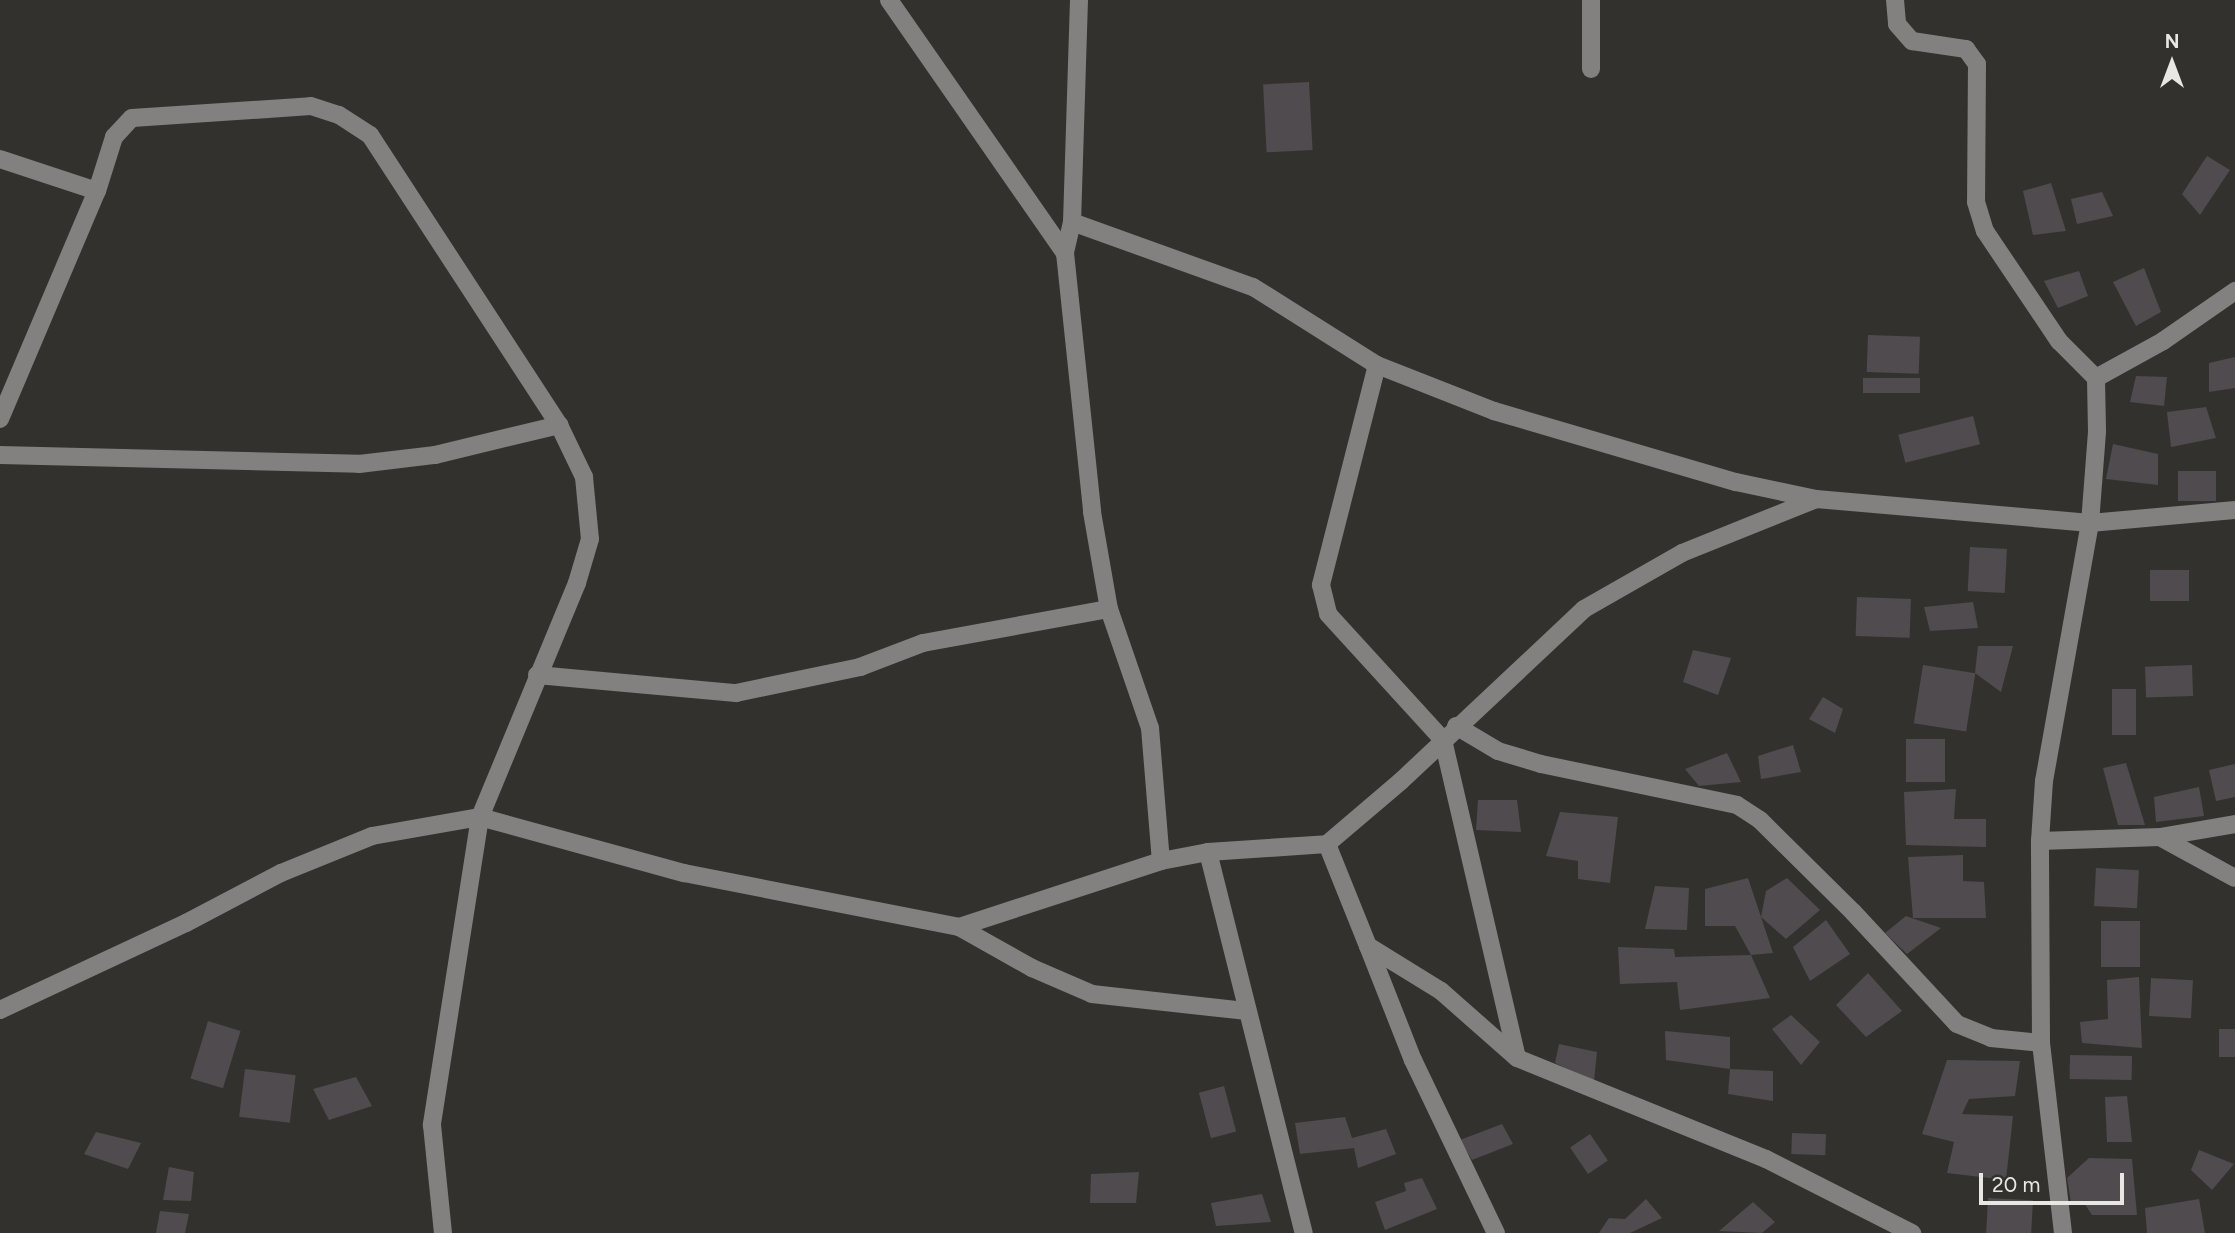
<!DOCTYPE html>
<html>
<head>
<meta charset="utf-8">
<style>
	body { margin:0 }
	#map { position:relative; width:2235px; height:1233px; overflow:hidden; background:#33312d; font-family:Figtree,sans-serif }
	div>[style] { position:absolute }
	.building>* { inset:0; background:#504b4e; transform-origin:0 0 }
	.minor>* { height:18px; margin:-9px; padding:0 9px; transform-origin:9px; border-radius:9px; background:#838080 }
	span { translate:-50% -50%; white-space:nowrap; text-align:center; line-height:1.15; -webkit-text-stroke:5px #33312d; paint-order:stroke }
	.north { position:absolute; left:2137px; top:28px; width:70px; height:70px; -webkit-text-stroke:5px #33312d; paint-order:stroke; rotate:0deg; font-size:19px; font-weight:700; line-height:28px; text-align:center; color:#e8e7e4 }
	.north::after { content:''; display:block; margin:auto; width:24px; height:32px; background:#e8e7e4; clip-path:polygon(50% 0,100% 100%,50% 72%,0 100%) }
	.scale { position:absolute; left:1979px; top:1173px; width:145px; height:32px; box-sizing:border-box; border:4px solid #e8e7e4; border-top:0; padding-left:9px; font-size:21px; line-height:24px; white-space:nowrap; color:#e8e7e4; -webkit-text-stroke:5px #33312d; paint-order:stroke }
</style>
</head>
<body>
<div id="map">
	<div class="building">
		<div style="left:1309px;top:82px;width:68px;height:46px;rotate:87deg"></div>
		<div style="clip-path:polygon(2207px 156px,2230px 170px,2200px 215px,2182px 194px)"></div>
		<div style="clip-path:polygon(2051px 183px,2066px 231px,2033px 235px,2023px 191px)"></div>
		<div style="clip-path:polygon(2102px 192px,2113px 216px,2077px 224px,2071px 199px)"></div>
		<div style="clip-path:polygon(2144px 268px,2161px 312px,2136px 326px,2113px 282px)"></div>
		<div style="clip-path:polygon(2079px 271px,2088px 296px,2058px 308px,2044px 281px)"></div>
		<div style="left:1868px;top:335px;width:52px;height:37px;rotate:2deg"></div>
		<div style="clip-path:polygon(2235px 357px,2235px 388px,2209px 392px,2209px 363px)"></div>
		<div style="clip-path:polygon(2136px 376px,2167px 377px,2164px 406px,2130px 402px)"></div>
		<div style="left:1920px;top:378px;width:15px;height:57px;rotate:90deg"></div>
		<div style="clip-path:polygon(2206px 407px,2216px 438px,2171px 447px,2167px 412px)"></div>
		<div style="left:1973px;top:416px;width:29px;height:77px;rotate:76deg"></div>
		<div style="clip-path:polygon(2113px 444px,2158px 454px,2158px 485px,2106px 479px)"></div>
		<div style="left:2216px;top:471px;width:30px;height:38px;rotate:90deg"></div>
		<div style="left:1970px;top:547px;width:37px;height:44px;rotate:3deg"></div>
		<div style="left:2150px;top:570px;width:39px;height:31px"></div>
		<div style="left:1857px;top:597px;width:54px;height:39px;rotate:2deg"></div>
		<div style="clip-path:polygon(1973px 602px,1978px 628px,1930px 631px,1924px 607px)"></div>
		<div style="clip-path:polygon(1978px 646px,2013px 646px,2001px 692px,1975px 673px)"></div>
		<div style="clip-path:polygon(1693px 650px,1731px 658px,1718px 695px,1683px 682px)"></div>
		<div style="left:1923px;top:665px;width:53px;height:59px;rotate:9deg"></div>
		<div style="left:2192px;top:665px;width:31px;height:47px;rotate:88deg"></div>
		<div style="left:2112px;top:689px;width:24px;height:46px"></div>
		<div style="clip-path:polygon(1823px 697px,1843px 709px,1835px 733px,1809px 719px)"></div>
		<div style="left:1906px;top:739px;width:39px;height:43px"></div>
		<div style="clip-path:polygon(1793px 745px,1801px 772px,1761px 779px,1758px 756px)"></div>
		<div style="clip-path:polygon(1727px 753px,1741px 782px,1699px 786px,1685px 769px)"></div>
		<div style="clip-path:polygon(2126px 763px,2145px 825px,2118px 825px,2103px 768px)"></div>
		<div style="clip-path:polygon(2235px 764px,2235px 797px,2216px 801px,2209px 770px)"></div>
		<div style="clip-path:polygon(2199px 787px,2204px 816px,2156px 822px,2154px 797px)"></div>
		<div style="clip-path:polygon(1956px 789px,1954px 819px,1986px 819px,1986px 847px,1906px 845px,1904px 792px)"></div>
		<div style="clip-path:polygon(1478px 800px,1517px 800px,1521px 832px,1476px 830px)"></div>
		<div style="clip-path:polygon(1560px 812px,1618px 817px,1610px 883px,1578px 879px,1578px 861px,1546px 856px)"></div>
		<div style="clip-path:polygon(1963px 855px,1963px 881px,1984px 882px,1986px 918px,1913px 918px,1908px 857px)"></div>
		<div style="left:2096px;top:868px;width:43px;height:38px;rotate:3deg"></div>
		<div style="clip-path:polygon(1748px 878px,1773px 953px,1751px 955px,1735px 926px,1705px 926px,1705px 889px)"></div>
		<div style="clip-path:polygon(1787px 878px,1820px 910px,1786px 939px,1761px 917px,1766px 891px)"></div>
		<div style="clip-path:polygon(1655px 886px,1689px 888px,1687px 930px,1645px 929px)"></div>
		<div style="clip-path:polygon(1906px 916px,1941px 928px,1907px 954px,1885px 933px)"></div>
		<div style="clip-path:polygon(1826px 920px,1850px 954px,1810px 981px,1793px 947px)"></div>
		<div style="left:2101px;top:921px;width:39px;height:46px"></div>
		<div style="clip-path:polygon(1618px 947px,1674px 949px,1675px 957px,1751px 955px,1770px 998px,1680px 1010px,1677px 982px,1620px 984px)"></div>
		<div style="clip-path:polygon(1868px 973px,1902px 1011px,1866px 1037px,1836px 1005px)"></div>
		<div style="clip-path:polygon(2139px 977px,2142px 1048px,2082px 1043px,2080px 1022px,2108px 1019px,2107px 980px)"></div>
		<div style="left:2151px;top:978px;width:42px;height:38px;rotate:3deg"></div>
		<div style="clip-path:polygon(1791px 1015px,1820px 1042px,1801px 1065px,1772px 1029px)"></div>
		<div style="left:208px;top:1021px;width:34px;height:60px;rotate:17deg"></div>
		<div style="left:2235px;top:1029px;width:28px;height:16px;rotate:90deg"></div>
		<div style="clip-path:polygon(1665px 1031px,1730px 1037px,1730px 1069px,1666px 1060px)"></div>
		<div style="clip-path:polygon(1559px 1044px,1597px 1052px,1594px 1081px,1555px 1063px)"></div>
		<div style="left:2070px;top:1055px;width:62px;height:24px;rotate:1deg"></div>
		<div style="clip-path:polygon(1947px 1060px,2020px 1061px,2015px 1096px,1969px 1099px,1962px 1114px,2013px 1116px,2006px 1180px,1947px 1173px,1954px 1142px,1922px 1134px)"></div>
		<div style="left:245px;top:1069px;width:51px;height:48px;rotate:7deg"></div>
		<div style="clip-path:polygon(1730px 1069px,1773px 1071px,1773px 1101px,1728px 1094px)"></div>
		<div style="clip-path:polygon(356px 1077px,372px 1106px,329px 1120px,313px 1089px)"></div>
		<div style="left:1224px;top:1086px;width:47px;height:26px;rotate:75deg"></div>
		<div style="clip-path:polygon(2127px 1096px,2132px 1142px,2107px 1142px,2105px 1097px)"></div>
		<div style="clip-path:polygon(1345px 1117px,1352px 1138px,1386px 1129px,1396px 1154px,1358px 1168px,1354px 1148px,1300px 1154px,1295px 1123px)"></div>
		<div style="clip-path:polygon(1502px 1124px,1513px 1144px,1472px 1160px,1460px 1140px)"></div>
		<div style="clip-path:polygon(96px 1132px,141px 1143px,128px 1169px,84px 1154px)"></div>
		<div style="left:1792px;top:1133px;width:34px;height:21px;rotate:2deg"></div>
		<div style="left:1590px;top:1134px;width:32px;height:24px;rotate:56deg"></div>
		<div style="clip-path:polygon(2199px 1150px,2234px 1164px,2212px 1190px,2191px 1170px)"></div>
		<div style="clip-path:polygon(2089px 1158px,2132px 1159px,2137px 1215px,2092px 1215px,2084px 1203px,2071px 1203px,2067px 1178px)"></div>
		<div style="clip-path:polygon(169px 1167px,194px 1172px,191px 1201px,163px 1200px)"></div>
		<div style="clip-path:polygon(1139px 1172px,1136px 1203px,1090px 1203px,1091px 1174px)"></div>
		<div style="clip-path:polygon(1422px 1178px,1437px 1209px,1385px 1230px,1375px 1202px,1406px 1191px,1404px 1183px)"></div>
		<div style="clip-path:polygon(1262px 1194px,1271px 1222px,1216px 1226px,1211px 1203px)"></div>
		<div style="left:1988px;top:1198px;width:45px;height:35px;rotate:3deg"></div>
		<div style="clip-path:polygon(1646px 1199px,1662px 1218px,1630px 1233px,1599px 1233px,1609px 1218px,1625px 1219px)"></div>
		<div style="clip-path:polygon(2199px 1199px,2205px 1233px,2147px 1233px,2145px 1208px)"></div>
		<div style="clip-path:polygon(1753px 1202px,1775px 1222px,1762px 1233px,1719px 1231px)"></div>
		<div style="clip-path:polygon(160px 1211px,189px 1214px,185px 1233px,156px 1233px)"></div>
	</div>
	<div class="minor">
		<div style="left:889px;top:0;width:308px;rotate:55.2deg"></div>
		<div style="left:1079px;top:0;width:222px;rotate:91.8deg"></div>
		<div style="left:1072px;top:222px;width:32px;rotate:103deg"></div>
		<div style="left:1065px;top:253px;width:260px;rotate:84deg"></div>
		<div style="left:1092px;top:512px;width:98px;rotate:80.1deg"></div>
		<div style="left:1109px;top:609px;width:126px;rotate:71deg"></div>
		<div style="left:1150px;top:728px;width:133px;rotate:85.3deg"></div>
		<div style="left:1895px;top:0;width:24px;rotate:85deg"></div>
		<div style="left:1897px;top:24px;width:23px;rotate:49deg"></div>
		<div style="left:1912px;top:41px;width:55px;rotate:8.4deg"></div>
		<div style="left:1966px;top:49px;width:19px;rotate:54deg"></div>
		<div style="left:1977px;top:64px;width:138px;rotate:90.4deg"></div>
		<div style="left:1976px;top:202px;width:30px;rotate:73deg"></div>
		<div style="left:1985px;top:231px;width:133px;rotate:56.1deg"></div>
		<div style="left:2059px;top:341px;width:52px;rotate:45deg"></div>
		<div style="left:1591px;top:69px;width:69px;rotate:-90deg"></div>
		<div style="left:0;top:159px;width:102px;rotate:18.3deg"></div>
		<div style="left:1072px;top:222px;width:192px;rotate:19.8deg"></div>
		<div style="left:1253px;top:287px;width:146px;rotate:32.2deg"></div>
		<div style="left:1377px;top:365px;width:126px;rotate:21.5deg"></div>
		<div style="left:1494px;top:411px;width:252px;rotate:16.4deg"></div>
		<div style="left:1736px;top:482px;width:82px;rotate:12deg"></div>
		<div style="left:1377px;top:365px;width:227px;rotate:104.3deg"></div>
		<div style="left:1321px;top:585px;width:30px;rotate:76deg"></div>
		<div style="left:1328px;top:614px;width:171px;rotate:47.6deg"></div>
		<div style="left:1443px;top:740px;width:326px;rotate:76.9deg"></div>
		<div style="left:0;top:419px;width:248px;rotate:-67deg"></div>
		<div style="left:97px;top:191px;width:57px;rotate:-72.5deg"></div>
		<div style="left:114px;top:137px;width:26px;rotate:-47deg"></div>
		<div style="left:132px;top:118px;width:179px;rotate:-3.8deg"></div>
		<div style="left:311px;top:106px;width:29px;rotate:18deg"></div>
		<div style="left:339px;top:115px;width:37px;rotate:33deg"></div>
		<div style="left:370px;top:135px;width:346px;rotate:56.9deg"></div>
		<div style="left:559px;top:425px;width:58px;rotate:64.3deg"></div>
		<div style="left:584px;top:477px;width:62px;rotate:84.5deg"></div>
		<div style="left:590px;top:539px;width:46px;rotate:106.5deg"></div>
		<div style="left:577px;top:583px;width:253px;rotate:112.5deg"></div>
		<div style="left:480px;top:817px;width:312px;rotate:98.9deg"></div>
		<div style="left:432px;top:1125px;width:109px;rotate:84.2deg"></div>
		<div style="left:0;top:455px;width:359px;rotate:1.4deg"></div>
		<div style="left:359px;top:464px;width:77px;rotate:-6.8deg"></div>
		<div style="left:435px;top:455px;width:128px;rotate:-13.6deg"></div>
		<div style="left:537px;top:675px;width:200px;rotate:5.2deg"></div>
		<div style="left:736px;top:693px;width:127px;rotate:-11.8deg"></div>
		<div style="left:860px;top:667px;width:67px;rotate:-20.9deg"></div>
		<div style="left:923px;top:643px;width:189px;rotate:-10.4deg"></div>
		<div style="left:1456px;top:726px;width:49px;rotate:30.8deg"></div>
		<div style="left:1498px;top:751px;width:45px;rotate:16.8deg"></div>
		<div style="left:1541px;top:764px;width:200px;rotate:11.8deg"></div>
		<div style="left:1737px;top:805px;width:27px;rotate:33deg"></div>
		<div style="left:1760px;top:820px;width:131px;rotate:44.7deg"></div>
		<div style="left:1853px;top:912px;width:153px;rotate:47.1deg"></div>
		<div style="left:1957px;top:1024px;width:37px;rotate:22deg"></div>
		<div style="left:1991px;top:1038px;width:50px;rotate:5.7deg"></div>
		<div style="left:2160px;top:837px;width:85px;rotate:28.7deg"></div>
		<div style="left:2040px;top:841px;width:120px;rotate:-1.9deg"></div>
		<div style="left:2160px;top:837px;width:76px;rotate:-9.8deg"></div>
		<div style="left:1327px;top:844px;width:110px;rotate:68.1deg"></div>
		<div style="left:1368px;top:946px;width:86px;rotate:31.7deg"></div>
		<div style="left:1441px;top:991px;width:101px;rotate:41.4deg"></div>
		<div style="left:1517px;top:1058px;width:269px;rotate:22.1deg"></div>
		<div style="left:1766px;top:1159px;width:164px;rotate:26.9deg"></div>
		<div style="left:1208px;top:852px;width:393px;rotate:75.9deg"></div>
		<div style="left:959px;top:927px;width:213px;rotate:-18.1deg"></div>
		<div style="left:1161px;top:861px;width:48px;rotate:-10.8deg"></div>
		<div style="left:1208px;top:852px;width:119px;rotate:-3.8deg"></div>
		<div style="left:1327px;top:844px;width:97px;rotate:-40.4deg"></div>
		<div style="left:1401px;top:781px;width:251px;rotate:-43.2deg"></div>
		<div style="left:1584px;top:609px;width:113px;rotate:-29.7deg"></div>
		<div style="left:1682px;top:553px;width:144px;rotate:-21.9deg"></div>
		<div style="left:1816px;top:499px;width:275px;rotate:5deg"></div>
		<div style="left:2090px;top:523px;width:146px;rotate:-5.1deg"></div>
		<div style="left:1368px;top:946px;width:123px;rotate:68.5deg"></div>
		<div style="left:1413px;top:1060px;width:192px;rotate:64.4deg"></div>
		<div style="left:0;top:1010px;width:205px;rotate:-25.1deg"></div>
		<div style="left:186px;top:923px;width:107px;rotate:-27.8deg"></div>
		<div style="left:281px;top:873px;width:98px;rotate:-22.1deg"></div>
		<div style="left:372px;top:836px;width:110px;rotate:-10deg"></div>
		<div style="left:480px;top:817px;width:212px;rotate:15.4deg"></div>
		<div style="left:684px;top:873px;width:280px;rotate:11.1deg"></div>
		<div style="left:959px;top:927px;width:84px;rotate:29.3deg"></div>
		<div style="left:1032px;top:968px;width:65px;rotate:23.4deg"></div>
		<div style="left:1092px;top:994px;width:154px;rotate:6.3deg"></div>
		<div style="left:2063px;top:1233px;width:191px;rotate:-96.6deg"></div>
		<div style="left:2041px;top:1043px;width:202px;rotate:-90.3deg"></div>
		<div style="left:2040px;top:841px;width:60px;rotate:-86.2deg"></div>
		<div style="left:2044px;top:781px;width:262px;rotate:-79.9deg"></div>
		<div style="left:2090px;top:523px;width:92px;rotate:-85.6deg"></div>
		<div style="left:2097px;top:431px;width:53px;rotate:-91.1deg"></div>
		<div style="left:2096px;top:378px;width:77px;rotate:-28.9deg"></div>
		<div style="left:2163px;top:341px;width:88px;rotate:-34.8deg"></div>
	</div>
	<div class="north">N</div>
	<div class="scale">20 m</div>
</div>
</body>
</html>
